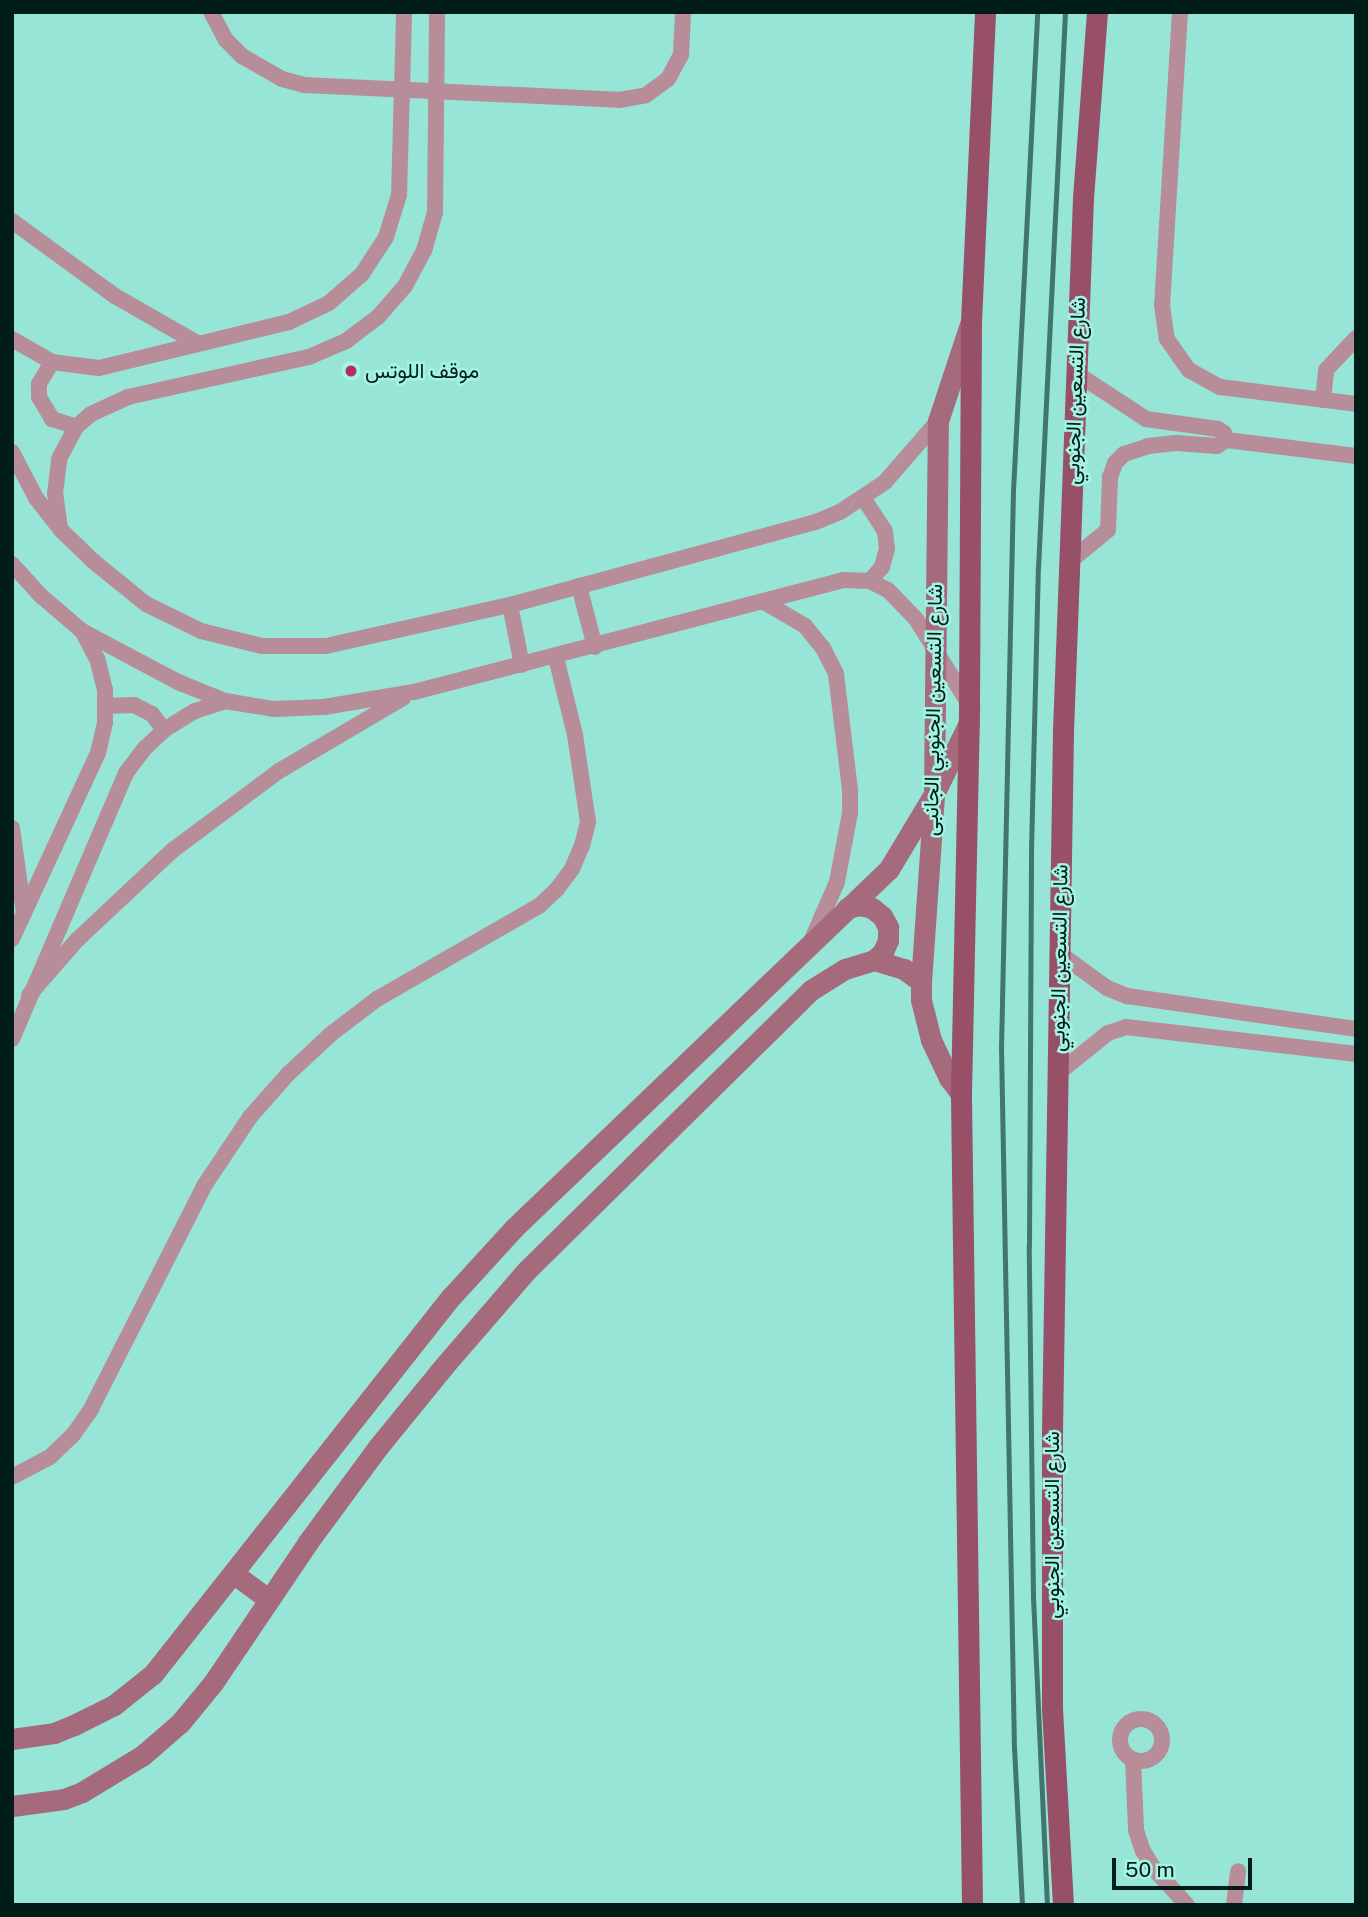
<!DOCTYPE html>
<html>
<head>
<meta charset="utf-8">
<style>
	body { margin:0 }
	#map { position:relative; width:1368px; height:1917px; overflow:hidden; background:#97e5d6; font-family:"Public Sans",Vazirmatn,sans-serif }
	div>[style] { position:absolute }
	.street>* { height:16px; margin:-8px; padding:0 8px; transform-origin:8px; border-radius:8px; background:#b68d98 }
	.street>.ring { margin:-8px; padding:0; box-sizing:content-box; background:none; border:16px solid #b68d98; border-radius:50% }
	.secondary>* { height:21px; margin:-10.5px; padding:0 10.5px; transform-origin:10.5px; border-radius:10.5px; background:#a56a7b }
	.primary>* { height:21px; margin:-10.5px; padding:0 10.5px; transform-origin:10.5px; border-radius:10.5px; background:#975067 }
	.rail>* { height:5px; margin:-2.5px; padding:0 2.5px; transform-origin:2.5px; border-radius:2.5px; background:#42756b }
	.dots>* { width:19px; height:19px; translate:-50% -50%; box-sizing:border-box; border:4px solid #a4f3e3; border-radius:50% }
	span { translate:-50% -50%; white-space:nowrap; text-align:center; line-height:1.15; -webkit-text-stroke:5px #a4f3e3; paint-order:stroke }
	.poi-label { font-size:21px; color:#001d18 }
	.left { translate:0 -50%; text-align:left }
	.street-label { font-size:21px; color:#001d18 }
	.frame { position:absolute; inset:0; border:14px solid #001d18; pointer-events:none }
	.scale { position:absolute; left:1112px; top:1858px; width:140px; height:32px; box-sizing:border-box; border:4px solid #001d18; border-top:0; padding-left:9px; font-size:21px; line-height:24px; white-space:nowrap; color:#001d18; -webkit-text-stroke:5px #a4f3e3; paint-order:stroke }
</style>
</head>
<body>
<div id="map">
	<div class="street">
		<div style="left:211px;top:12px;width:32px;rotate:62deg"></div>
		<div style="left:226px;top:40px;width:23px;rotate:45deg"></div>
		<div style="left:242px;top:56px;width:46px;rotate:29.9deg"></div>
		<div style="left:282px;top:79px;width:24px;rotate:15deg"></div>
		<div style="left:305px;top:85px;width:314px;rotate:2.7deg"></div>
		<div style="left:619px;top:100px;width:27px;rotate:-10deg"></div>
		<div style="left:646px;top:95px;width:27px;rotate:-36deg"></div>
		<div style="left:668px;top:79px;width:27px;rotate:-62deg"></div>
		<div style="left:681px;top:55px;width:43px;rotate:-87.3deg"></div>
		<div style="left:1180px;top:12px;width:294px;rotate:93.5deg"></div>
		<div style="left:1162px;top:305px;width:34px;rotate:82deg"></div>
		<div style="left:1167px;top:339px;width:38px;rotate:55deg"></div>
		<div style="left:1189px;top:370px;width:35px;rotate:29deg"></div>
		<div style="left:1220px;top:387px;width:137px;rotate:7.1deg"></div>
		<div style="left:12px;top:221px;width:127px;rotate:36.1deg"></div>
		<div style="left:115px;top:296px;width:95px;rotate:29.8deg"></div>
		<div style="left:12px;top:339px;width:46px;rotate:29.9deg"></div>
		<div style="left:52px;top:362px;width:47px;rotate:7.3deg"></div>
		<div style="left:99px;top:368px;width:195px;rotate:-13.6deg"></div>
		<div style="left:289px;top:322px;width:44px;rotate:-25.4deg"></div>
		<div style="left:329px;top:303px;width:44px;rotate:-41.3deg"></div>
		<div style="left:362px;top:274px;width:44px;rotate:-57deg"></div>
		<div style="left:386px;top:237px;width:44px;rotate:-72.8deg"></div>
		<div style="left:399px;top:195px;width:183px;rotate:-88.4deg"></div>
		<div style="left:52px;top:362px;width:26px;rotate:121deg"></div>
		<div style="left:39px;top:384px;width:13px;rotate:90deg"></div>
		<div style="left:39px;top:397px;width:26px;rotate:59deg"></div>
		<div style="left:52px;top:419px;width:25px;rotate:18deg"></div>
		<div style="left:1323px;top:400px;width:30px;rotate:-84deg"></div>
		<div style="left:1326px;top:370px;width:44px;rotate:-46.8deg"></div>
		<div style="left:1226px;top:440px;width:131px;rotate:7deg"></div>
		<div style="left:12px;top:452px;width:52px;rotate:62.4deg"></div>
		<div style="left:36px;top:498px;width:41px;rotate:52deg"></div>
		<div style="left:61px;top:530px;width:45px;rotate:44.1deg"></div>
		<div style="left:93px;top:561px;width:68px;rotate:39.1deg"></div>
		<div style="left:146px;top:604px;width:61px;rotate:26.1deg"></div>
		<div style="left:201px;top:631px;width:63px;rotate:13.8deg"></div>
		<div style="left:262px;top:646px;width:64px"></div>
		<div style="left:326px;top:646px;width:189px;rotate:-12.6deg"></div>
		<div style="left:510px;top:605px;width:317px;rotate:-15.2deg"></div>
		<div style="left:816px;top:522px;width:26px;rotate:-23deg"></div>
		<div style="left:840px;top:512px;width:54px;rotate:-33.7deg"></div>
		<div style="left:885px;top:482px;width:81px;rotate:-49deg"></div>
		<div style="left:864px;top:499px;width:38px;rotate:57deg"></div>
		<div style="left:885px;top:531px;width:18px;rotate:84deg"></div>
		<div style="left:887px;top:549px;width:19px;rotate:106deg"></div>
		<div style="left:882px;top:567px;width:18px;rotate:131deg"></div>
		<div style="left:60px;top:528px;width:34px;rotate:-98deg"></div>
		<div style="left:55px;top:494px;width:35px;rotate:-83deg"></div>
		<div style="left:59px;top:459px;width:36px;rotate:-62deg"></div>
		<div style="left:76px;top:427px;width:20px;rotate:-41deg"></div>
		<div style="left:91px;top:414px;width:41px;rotate:-24.7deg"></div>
		<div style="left:128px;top:397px;width:185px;rotate:-12.5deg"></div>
		<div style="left:309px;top:357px;width:40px;rotate:-23.4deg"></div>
		<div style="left:346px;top:341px;width:40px;rotate:-37deg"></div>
		<div style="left:378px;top:317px;width:41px;rotate:-48.9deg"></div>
		<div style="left:405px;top:286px;width:40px;rotate:-62deg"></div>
		<div style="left:424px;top:251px;width:41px;rotate:-74.2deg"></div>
		<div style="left:435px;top:212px;width:200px;rotate:-89.4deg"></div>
		<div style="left:1069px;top:562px;width:50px;rotate:-39.4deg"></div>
		<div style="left:1108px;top:530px;width:53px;rotate:-87.8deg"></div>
		<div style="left:1110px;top:477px;width:15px;rotate:-70deg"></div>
		<div style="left:1115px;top:463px;width:13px;rotate:-45deg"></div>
		<div style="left:1124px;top:454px;width:25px;rotate:-18deg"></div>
		<div style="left:1148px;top:446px;width:28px;rotate:-6deg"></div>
		<div style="left:1176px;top:443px;width:41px;rotate:4.2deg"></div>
		<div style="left:1217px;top:446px;width:11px;rotate:-34deg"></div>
		<div style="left:1226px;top:440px;width:7px;rotate:-106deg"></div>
		<div style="left:1224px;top:433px;width:7px;rotate:-146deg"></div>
		<div style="left:1218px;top:429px;width:73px;rotate:-172.1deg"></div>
		<div style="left:1146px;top:419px;width:84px;rotate:-146.7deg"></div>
		<div style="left:12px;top:564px;width:42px;rotate:47.9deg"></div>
		<div style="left:40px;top:595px;width:55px;rotate:40.6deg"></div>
		<div style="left:82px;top:631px;width:109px;rotate:28deg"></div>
		<div style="left:178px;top:682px;width:51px;rotate:22deg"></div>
		<div style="left:225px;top:701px;width:50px;rotate:9.3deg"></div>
		<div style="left:274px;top:709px;width:50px;rotate:-2.3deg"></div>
		<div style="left:324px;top:707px;width:91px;rotate:-9.5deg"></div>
		<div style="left:414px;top:692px;width:444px;rotate:-14.6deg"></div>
		<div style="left:844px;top:580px;width:26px;rotate:2deg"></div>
		<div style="left:870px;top:581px;width:20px;rotate:27deg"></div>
		<div style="left:888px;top:590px;width:40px;rotate:46deg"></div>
		<div style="left:916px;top:619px;width:100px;rotate:58.1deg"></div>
		<div style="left:579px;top:586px;width:63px;rotate:75.3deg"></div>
		<div style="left:764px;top:602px;width:48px;rotate:30.3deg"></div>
		<div style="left:805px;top:626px;width:28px;rotate:51deg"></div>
		<div style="left:823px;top:648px;width:29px;rotate:63deg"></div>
		<div style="left:836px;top:674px;width:116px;rotate:83.1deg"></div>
		<div style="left:850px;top:789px;width:24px;rotate:90deg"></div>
		<div style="left:850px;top:813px;width:70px;rotate:100.7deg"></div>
		<div style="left:837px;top:882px;width:60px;rotate:113.6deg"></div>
		<div style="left:510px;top:605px;width:61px;rotate:78.7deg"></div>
		<div style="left:105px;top:706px;width:29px;rotate:-2deg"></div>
		<div style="left:134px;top:705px;width:20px;rotate:27deg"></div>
		<div style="left:152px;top:714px;width:20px;rotate:53deg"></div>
		<div style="left:12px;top:828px;width:86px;rotate:82deg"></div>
		<div style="left:12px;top:939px;width:205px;rotate:-65.2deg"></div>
		<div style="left:98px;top:753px;width:32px;rotate:-77deg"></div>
		<div style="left:105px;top:722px;width:32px;rotate:-90deg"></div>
		<div style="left:105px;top:690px;width:32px;rotate:-104deg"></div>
		<div style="left:97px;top:659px;width:32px;rotate:-118deg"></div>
		<div style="left:1059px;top:953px;width:59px;rotate:36.1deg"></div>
		<div style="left:1107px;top:988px;width:22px;rotate:22deg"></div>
		<div style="left:1127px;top:996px;width:231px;rotate:8.2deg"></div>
		<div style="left:29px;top:995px;width:73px;rotate:-48.9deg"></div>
		<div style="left:77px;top:940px;width:132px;rotate:-43.2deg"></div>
		<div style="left:173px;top:850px;width:132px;rotate:-36.7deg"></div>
		<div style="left:279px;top:771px;width:144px;rotate:-30.5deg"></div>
		<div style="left:12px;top:1039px;width:289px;rotate:-66.8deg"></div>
		<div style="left:126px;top:773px;width:31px;rotate:-53deg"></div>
		<div style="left:145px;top:748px;width:26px;rotate:-43deg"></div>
		<div style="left:164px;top:730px;width:36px;rotate:-32deg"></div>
		<div style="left:195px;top:711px;width:32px;rotate:-18deg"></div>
		<div style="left:1057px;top:1074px;width:65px;rotate:-38.8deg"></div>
		<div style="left:1108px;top:1033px;width:19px;rotate:-18deg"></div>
		<div style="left:1126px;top:1027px;width:232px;rotate:6.7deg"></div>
		<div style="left:12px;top:1477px;width:43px;rotate:-27.8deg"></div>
		<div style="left:50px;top:1457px;width:32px;rotate:-44deg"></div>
		<div style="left:73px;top:1435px;width:32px;rotate:-55deg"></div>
		<div style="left:91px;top:1409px;width:250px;rotate:-63.1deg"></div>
		<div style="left:204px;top:1186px;width:83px;rotate:-56.3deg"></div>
		<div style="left:250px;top:1117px;width:57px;rotate:-48.5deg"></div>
		<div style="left:288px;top:1074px;width:59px;rotate:-42.9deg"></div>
		<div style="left:331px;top:1034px;width:58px;rotate:-37.3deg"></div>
		<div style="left:377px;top:999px;width:187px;rotate:-29.9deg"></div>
		<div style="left:539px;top:906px;width:25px;rotate:-43deg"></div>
		<div style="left:557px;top:889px;width:25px;rotate:-53deg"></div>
		<div style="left:572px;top:869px;width:25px;rotate:-67deg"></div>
		<div style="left:582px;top:846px;width:25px;rotate:-76deg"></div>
		<div style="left:588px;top:822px;width:88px;rotate:-98.5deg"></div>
		<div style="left:575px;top:735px;width:80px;rotate:-103.7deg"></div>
		<div class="ring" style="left:1120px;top:1719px;width:26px;height:26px"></div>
		<div style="left:1133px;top:1760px;width:70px;rotate:87.5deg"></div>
		<div style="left:1136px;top:1830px;width:22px;rotate:72deg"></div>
		<div style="left:1143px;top:1851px;width:22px;rotate:58deg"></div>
		<div style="left:1155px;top:1870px;width:47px;rotate:47.6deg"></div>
		<div style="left:1234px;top:1905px;width:34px;rotate:-83deg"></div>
	</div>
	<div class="secondary">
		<div style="left:847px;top:908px;width:13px;rotate:-13deg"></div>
		<div style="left:860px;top:905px;width:12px;rotate:14deg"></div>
		<div style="left:872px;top:908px;width:13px;rotate:39deg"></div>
		<div style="left:882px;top:916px;width:13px;rotate:61deg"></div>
		<div style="left:888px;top:927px;width:13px;rotate:90deg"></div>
		<div style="left:888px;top:940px;width:13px;rotate:113deg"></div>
		<div style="left:883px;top:952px;width:12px;rotate:138deg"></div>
		<div style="left:961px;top:1094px;width:20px;rotate:-127deg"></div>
		<div style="left:949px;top:1078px;width:42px;rotate:-115.3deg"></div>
		<div style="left:931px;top:1040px;width:41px;rotate:-104deg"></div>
		<div style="left:921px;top:1000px;width:18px;rotate:-90deg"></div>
		<div style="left:921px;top:982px;width:188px;rotate:-86deg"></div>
		<div style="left:934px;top:794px;width:373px;rotate:-89.4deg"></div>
		<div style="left:938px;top:421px;width:102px;rotate:-71.7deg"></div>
		<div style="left:233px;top:1573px;width:44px;rotate:36.6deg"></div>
		<div style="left:12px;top:1739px;width:42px;rotate:-8.1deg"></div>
		<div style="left:54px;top:1733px;width:22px;rotate:-22deg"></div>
		<div style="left:74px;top:1725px;width:45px;rotate:-26.6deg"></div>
		<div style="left:114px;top:1705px;width:50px;rotate:-38.5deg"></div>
		<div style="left:153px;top:1674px;width:481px;rotate:-51.7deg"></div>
		<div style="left:451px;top:1297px;width:93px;rotate:-47.6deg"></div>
		<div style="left:514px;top:1228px;width:519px;rotate:-43.75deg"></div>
		<div style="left:889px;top:869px;width:87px;rotate:-59deg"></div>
		<div style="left:934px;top:794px;width:79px;rotate:-63.8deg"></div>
		<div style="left:12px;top:1806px;width:52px;rotate:-7.7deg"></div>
		<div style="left:64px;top:1799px;width:19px;rotate:-21deg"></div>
		<div style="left:82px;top:1792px;width:71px;rotate:-31.2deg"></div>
		<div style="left:143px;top:1755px;width:49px;rotate:-40.9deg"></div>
		<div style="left:180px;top:1723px;width:52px;rotate:-50.5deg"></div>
		<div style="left:213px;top:1683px;width:170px;rotate:-56deg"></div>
		<div style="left:308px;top:1542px;width:118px;rotate:-53.6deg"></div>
		<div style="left:378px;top:1447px;width:104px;rotate:-50.8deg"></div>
		<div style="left:444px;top:1366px;width:125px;rotate:-49.2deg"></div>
		<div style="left:526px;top:1271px;width:400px;rotate:-44.6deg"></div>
		<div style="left:811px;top:990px;width:40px;rotate:-32deg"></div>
		<div style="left:845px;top:969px;width:30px;rotate:-17deg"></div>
		<div style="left:874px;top:960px;width:31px;rotate:17deg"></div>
		<div style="left:904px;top:969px;width:21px;rotate:37deg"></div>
	</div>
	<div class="primary">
		<div style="left:972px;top:1905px;width:811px;rotate:-90.78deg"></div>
		<div style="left:961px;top:1094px;width:390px;rotate:-88.8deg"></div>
		<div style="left:969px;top:704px;width:382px;rotate:-89.7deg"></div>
		<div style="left:971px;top:322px;width:310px;rotate:-87.4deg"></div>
		<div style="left:1063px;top:1905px;width:198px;rotate:-93.2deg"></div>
		<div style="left:1052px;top:1707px;width:275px;rotate:-90deg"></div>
		<div style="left:1052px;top:1432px;width:701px;rotate:-89.1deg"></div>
		<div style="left:1063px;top:731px;width:533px;rotate:-87.85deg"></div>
		<div style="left:1083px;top:198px;width:187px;rotate:-85.7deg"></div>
	</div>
	<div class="rail">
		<div style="left:1022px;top:1905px;width:156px;rotate:-92.9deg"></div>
		<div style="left:1014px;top:1749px;width:700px;rotate:-91.06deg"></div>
		<div style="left:1001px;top:1049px;width:558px;rotate:-88.77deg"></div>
		<div style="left:1013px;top:491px;width:480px;rotate:-87.1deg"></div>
		<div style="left:1047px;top:1905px;width:307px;rotate:-92.6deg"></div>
		<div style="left:1033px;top:1598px;width:352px;rotate:-90.7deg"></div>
		<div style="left:1029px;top:1246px;width:396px;rotate:-89.7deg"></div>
		<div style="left:1031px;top:850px;width:282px;rotate:-88.6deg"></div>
		<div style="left:1038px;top:568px;width:557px;rotate:-87.22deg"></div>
	</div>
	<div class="dots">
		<div style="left:351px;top:371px;background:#b72c66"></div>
	</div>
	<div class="poi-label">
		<span class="left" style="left:365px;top:371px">موقف اللوتس</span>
	</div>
	<div class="street-label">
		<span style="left:1075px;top:391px;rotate:-88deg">شارع التسعين الجنوبي</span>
		<span style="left:933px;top:710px;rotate:-89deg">شارع التسعين الجنوبي الجانبى</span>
		<span style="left:1059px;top:958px;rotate:-89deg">شارع التسعين الجنوبي</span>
		<span style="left:1052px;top:1525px;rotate:-90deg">شارع التسعين الجنوبي</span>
	</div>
	<div class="frame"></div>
	<div class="scale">50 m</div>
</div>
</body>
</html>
